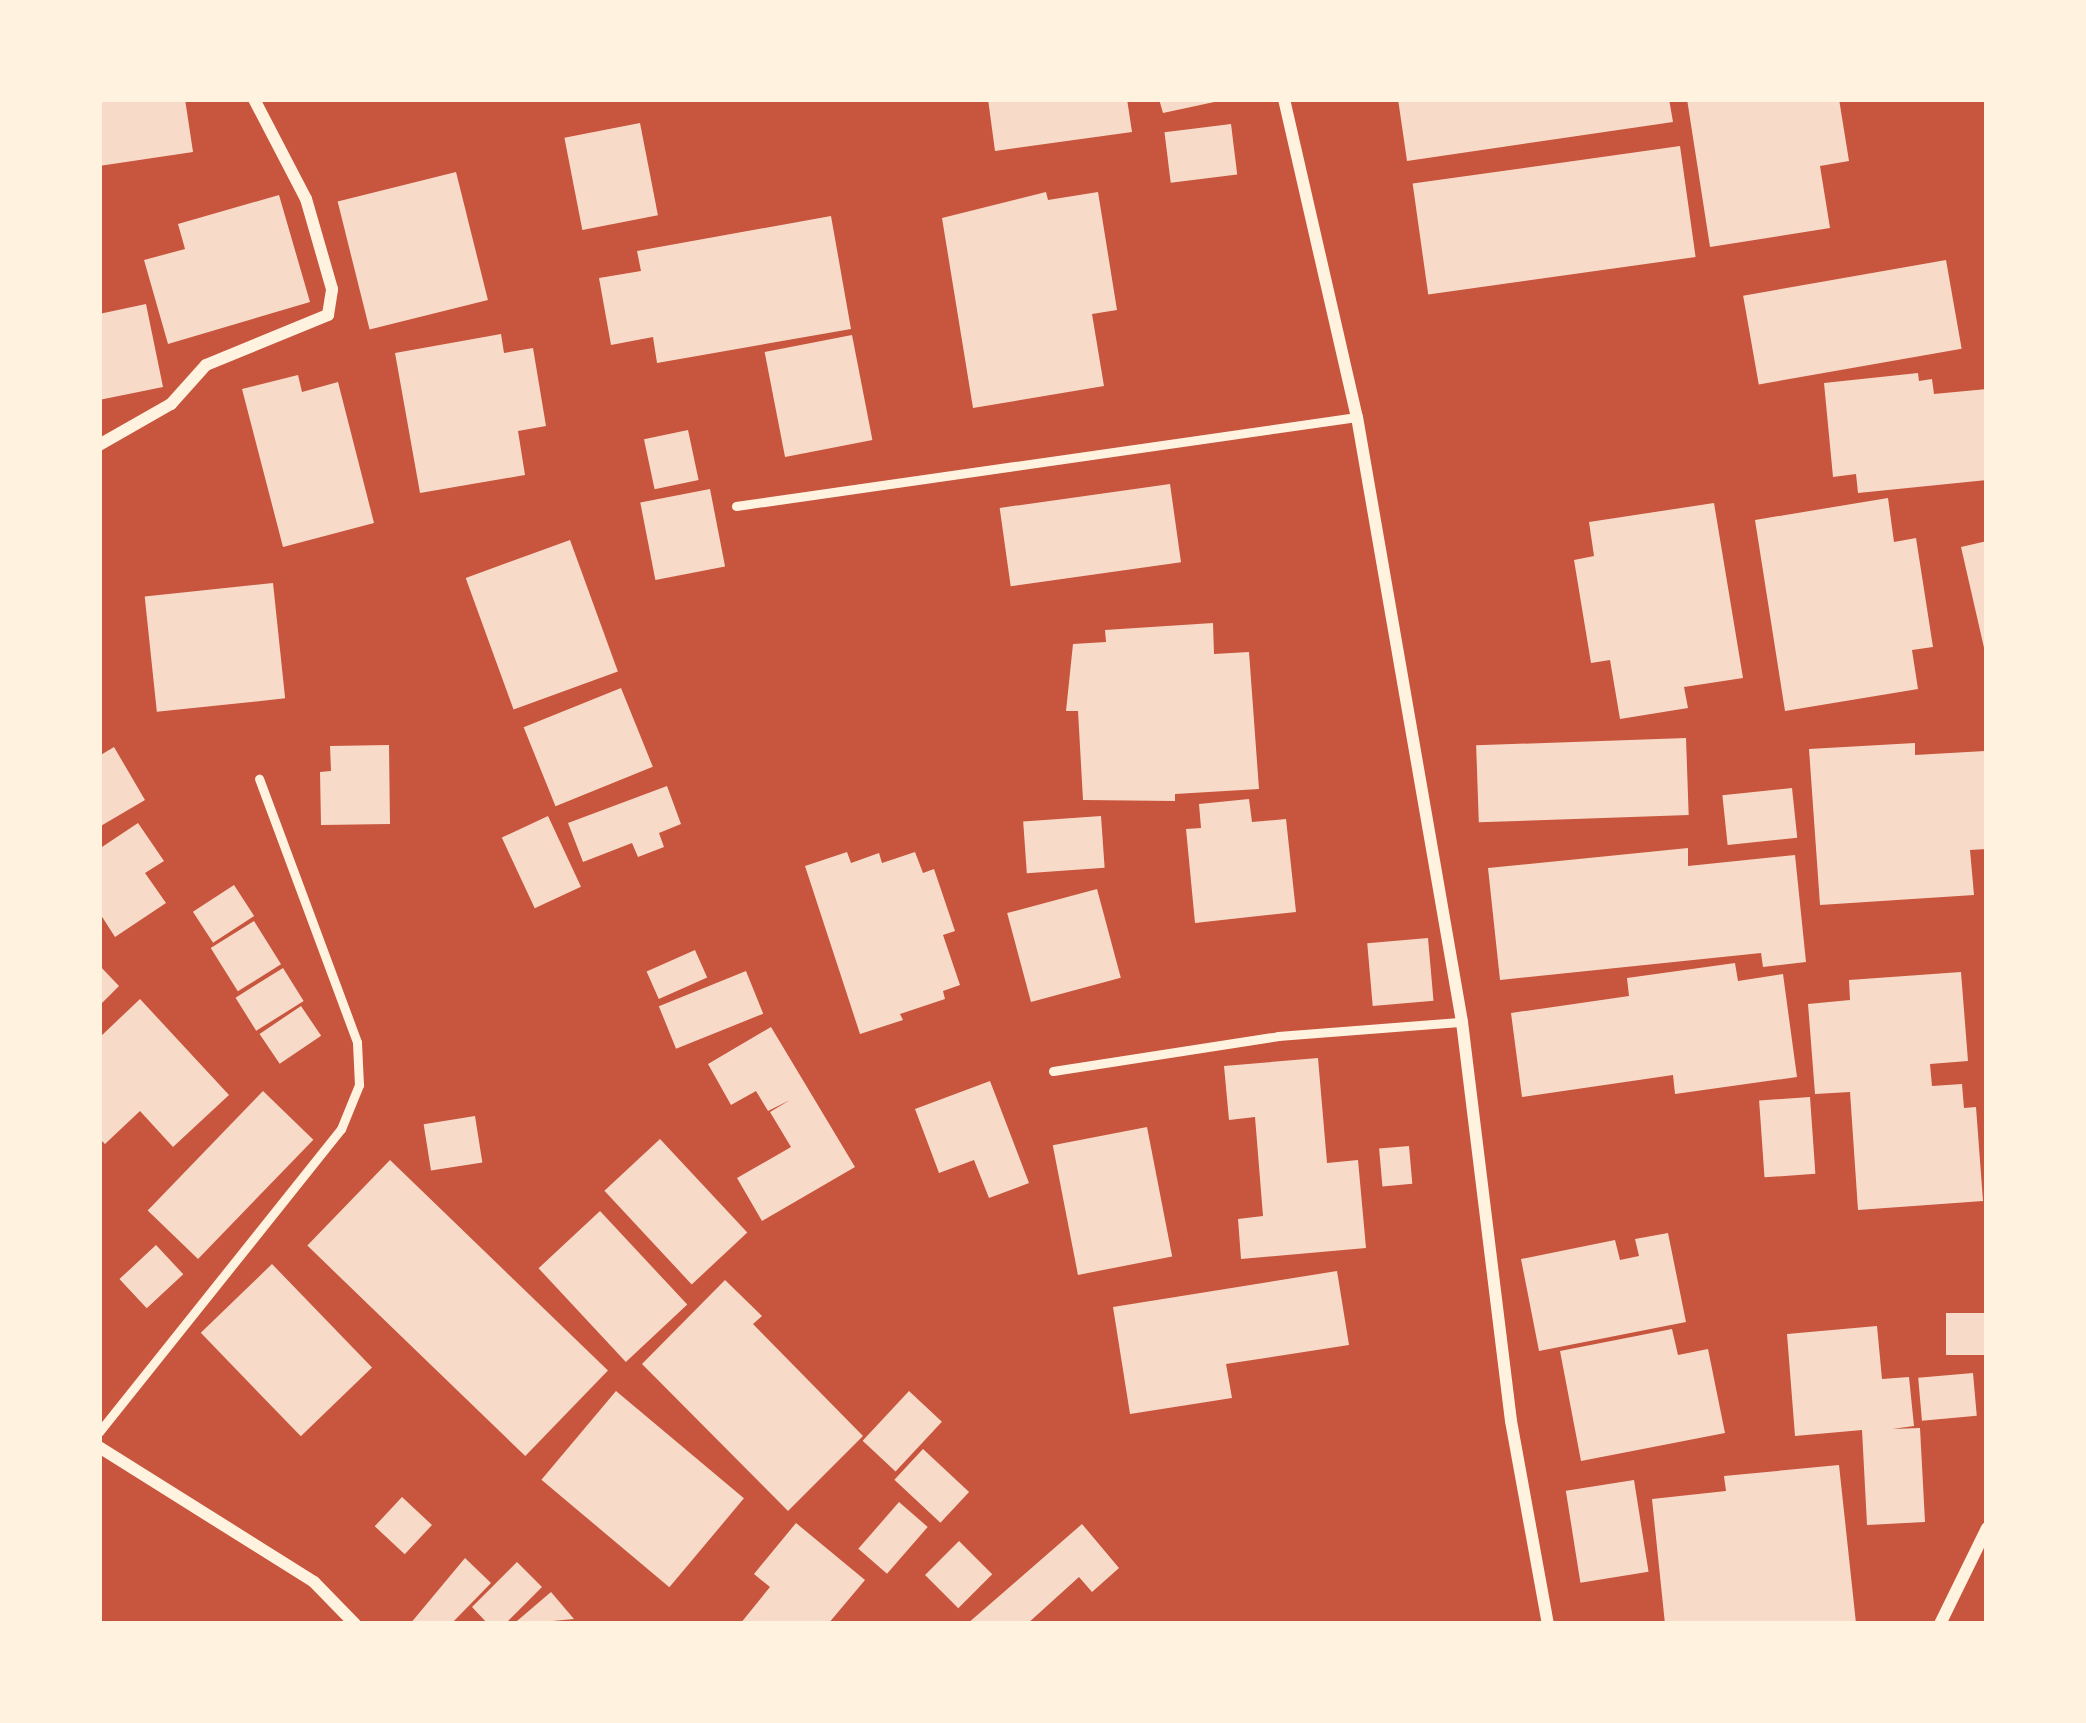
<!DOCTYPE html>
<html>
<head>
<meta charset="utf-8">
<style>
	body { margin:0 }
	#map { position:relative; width:2086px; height:1723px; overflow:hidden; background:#c8553d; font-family:"Nunito Sans",sans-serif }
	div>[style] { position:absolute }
	.building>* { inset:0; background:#f7dbc8; transform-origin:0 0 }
	.service>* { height:9px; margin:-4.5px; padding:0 4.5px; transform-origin:4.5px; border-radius:4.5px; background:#fff3e0 }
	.minor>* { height:12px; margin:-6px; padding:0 6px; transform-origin:6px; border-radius:6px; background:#fff3e0 }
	span { translate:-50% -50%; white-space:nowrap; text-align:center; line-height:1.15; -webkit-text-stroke:10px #fff3e0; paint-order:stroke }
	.frame { position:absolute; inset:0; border:102px solid #fff3e0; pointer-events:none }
</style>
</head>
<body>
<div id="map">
	<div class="building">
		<div style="clip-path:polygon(99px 99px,185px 99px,193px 152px,99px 166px)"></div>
		<div style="clip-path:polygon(988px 99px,1127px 99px,1132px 132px,995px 151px)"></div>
		<div style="clip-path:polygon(1159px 99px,1219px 99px,1219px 101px,1163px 113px)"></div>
		<div style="clip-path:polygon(1398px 99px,1669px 99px,1673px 122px,1407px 161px)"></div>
		<div style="clip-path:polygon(1687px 99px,1839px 99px,1849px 161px,1820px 166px,1830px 228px,1710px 247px)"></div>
		<div style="left:640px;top:123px;width:94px;height:77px;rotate:79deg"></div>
		<div style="left:1231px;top:124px;width:51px;height:67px;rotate:83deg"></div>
		<div style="left:1680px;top:146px;width:112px;height:270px;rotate:82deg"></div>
		<div style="left:456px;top:172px;width:132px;height:122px;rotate:76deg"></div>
		<div style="clip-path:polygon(1046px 192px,1048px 200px,1098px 192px,1117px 310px,1092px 314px,1104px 386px,973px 408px,942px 218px)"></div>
		<div style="clip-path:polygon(279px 195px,310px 302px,168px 344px,144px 260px,185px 249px,178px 224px)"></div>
		<div style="clip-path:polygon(831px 216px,851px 329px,657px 363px,653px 337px,611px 345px,599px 278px,641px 271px,637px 251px)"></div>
		<div style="left:1946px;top:260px;width:90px;height:206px;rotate:80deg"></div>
		<div style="clip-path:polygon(146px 304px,163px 387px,99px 400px,99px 314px)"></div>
		<div style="clip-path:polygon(501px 334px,504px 353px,533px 348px,546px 426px,518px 431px,525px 475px,420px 493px,395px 353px)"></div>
		<div style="left:852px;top:335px;width:107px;height:89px;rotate:79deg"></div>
		<div style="clip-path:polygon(1918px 373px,1919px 381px,1932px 379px,1934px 394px,1987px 389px,1987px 480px,1858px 493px,1856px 474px,1833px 477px,1824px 383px)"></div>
		<div style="clip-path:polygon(298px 375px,302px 392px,338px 382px,374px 523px,283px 547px,242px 389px)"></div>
		<div style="left:688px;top:430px;width:51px;height:45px;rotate:78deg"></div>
		<div style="left:1170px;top:484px;width:79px;height:172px;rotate:82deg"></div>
		<div style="left:710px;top:489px;width:79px;height:71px;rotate:79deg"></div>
		<div style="clip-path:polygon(1888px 498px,1894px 542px,1916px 538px,1933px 647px,1912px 650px,1918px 689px,1785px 711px,1755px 520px)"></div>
		<div style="clip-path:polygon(1714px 503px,1743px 678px,1684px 687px,1688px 708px,1620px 719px,1610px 660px,1591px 663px,1574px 560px,1594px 556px,1589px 522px)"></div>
		<div style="left:570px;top:540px;width:140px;height:111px;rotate:70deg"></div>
		<div style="clip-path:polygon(1987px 541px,1987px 652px,1985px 652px,1961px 547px)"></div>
		<div style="left:273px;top:583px;width:116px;height:129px;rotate:84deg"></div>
		<div style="clip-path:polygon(1213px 623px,1214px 654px,1249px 652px,1259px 789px,1175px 794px,1175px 801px,1083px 800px,1078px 711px,1066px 711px,1073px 644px,1106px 642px,1105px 630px)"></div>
		<div style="left:621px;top:688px;width:85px;height:105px;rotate:68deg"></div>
		<div style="left:1686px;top:738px;width:77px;height:210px;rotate:88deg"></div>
		<div style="clip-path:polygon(1915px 743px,1915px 755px,1985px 751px,1987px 849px,1970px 850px,1974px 895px,1820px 905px,1809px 749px)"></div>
		<div style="clip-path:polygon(389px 745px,390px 824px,321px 825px,320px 772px,331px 771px,330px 746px)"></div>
		<div style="clip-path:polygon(114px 747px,145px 800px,99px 827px,99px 756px)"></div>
		<div style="clip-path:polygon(667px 786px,681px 824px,659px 833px,664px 847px,638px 857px,632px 843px,583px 862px,568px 823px)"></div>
		<div style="left:1792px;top:788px;width:50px;height:70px;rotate:84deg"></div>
		<div style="clip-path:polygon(1249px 799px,1252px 822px,1286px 819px,1296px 912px,1195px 923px,1186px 829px,1201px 828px,1199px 804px)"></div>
		<div style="left:548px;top:816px;width:78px;height:51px;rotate:65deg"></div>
		<div style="left:1101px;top:816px;width:52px;height:78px;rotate:86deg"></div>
		<div style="clip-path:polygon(138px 823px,164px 861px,145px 873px,166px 903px,115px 937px,99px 912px,99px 849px)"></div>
		<div style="clip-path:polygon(1688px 848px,1688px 866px,1795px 855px,1806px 962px,1763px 967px,1761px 953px,1500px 980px,1488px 868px)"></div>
		<div style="clip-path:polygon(847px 852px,851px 863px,879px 853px,882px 863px,915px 852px,923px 873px,934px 869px,955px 931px,943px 935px,960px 985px,943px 991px,945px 999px,900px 1014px,903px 1020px,860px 1034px,805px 866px)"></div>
		<div style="left:234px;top:885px;width:37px;height:49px;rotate:57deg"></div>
		<div style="left:1097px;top:889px;width:92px;height:93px;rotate:75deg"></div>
		<div style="left:254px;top:921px;width:51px;height:51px;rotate:58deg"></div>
		<div style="left:1428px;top:938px;width:63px;height:61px;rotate:85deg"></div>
		<div style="left:695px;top:950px;width:30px;height:53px;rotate:66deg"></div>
		<div style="clip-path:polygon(1735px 963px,1738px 981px,1783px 974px,1797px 1077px,1675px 1094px,1673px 1075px,1522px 1097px,1511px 1013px,1629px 996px,1627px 978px)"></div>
		<div style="clip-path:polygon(99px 965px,119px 986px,99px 1006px)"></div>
		<div style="left:283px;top:968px;width:39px;height:56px;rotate:58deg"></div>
		<div style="left:746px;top:971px;width:46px;height:94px;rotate:68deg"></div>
		<div style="clip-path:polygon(1961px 972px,1968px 1061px,1930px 1064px,1932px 1086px,1962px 1084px,1964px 1108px,1976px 1107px,1983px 1201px,1858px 1210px,1850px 1092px,1815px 1094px,1808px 1004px,1850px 1000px,1849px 980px)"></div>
		<div style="clip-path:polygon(140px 999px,229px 1095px,173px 1147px,140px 1111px,105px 1144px,99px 1138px,99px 1038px)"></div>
		<div style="left:301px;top:1006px;width:36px;height:50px;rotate:56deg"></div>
		<div style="clip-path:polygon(771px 1027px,855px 1167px,762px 1221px,737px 1178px,791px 1147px,770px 1112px,790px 1100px,768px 1111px,756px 1091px,731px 1105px,708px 1064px)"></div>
		<div style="clip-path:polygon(1318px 1058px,1327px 1163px,1358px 1160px,1366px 1248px,1241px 1259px,1238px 1219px,1263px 1216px,1255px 1117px,1229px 1120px,1224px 1066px)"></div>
		<div style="clip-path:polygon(990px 1081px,1029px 1183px,989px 1198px,974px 1160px,939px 1173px,915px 1109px)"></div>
		<div style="left:263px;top:1091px;width:70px;height:166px;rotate:44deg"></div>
		<div style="left:1810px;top:1097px;width:77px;height:51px;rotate:86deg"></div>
		<div style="left:475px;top:1116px;width:47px;height:52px;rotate:81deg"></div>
		<div style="left:1147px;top:1127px;width:132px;height:96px;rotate:79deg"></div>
		<div style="left:660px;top:1139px;width:128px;height:76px;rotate:47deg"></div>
		<div style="left:1409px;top:1146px;width:38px;height:30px;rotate:85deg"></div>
		<div style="left:390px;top:1160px;width:303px;height:119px;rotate:44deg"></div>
		<div style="left:600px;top:1211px;width:128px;height:84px;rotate:47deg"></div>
		<div style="clip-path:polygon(1668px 1233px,1686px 1322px,1539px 1351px,1521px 1259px,1615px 1240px,1620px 1260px,1639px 1256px,1635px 1239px)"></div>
		<div style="left:156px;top:1245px;width:40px;height:50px;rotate:47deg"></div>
		<div style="left:272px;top:1264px;width:144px;height:99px;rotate:46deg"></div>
		<div style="clip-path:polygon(1337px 1271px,1349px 1345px,1226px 1364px,1232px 1398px,1130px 1414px,1113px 1307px)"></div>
		<div style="clip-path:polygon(725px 1280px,762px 1316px,753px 1324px,863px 1436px,788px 1511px,642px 1364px)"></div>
		<div style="left:1987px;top:1313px;width:42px;height:41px;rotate:90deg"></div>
		<div style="clip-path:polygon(1877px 1326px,1882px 1379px,1909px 1377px,1914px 1426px,1892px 1429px,1920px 1428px,1925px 1522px,1867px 1525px,1862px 1430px,1795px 1436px,1787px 1334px)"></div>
		<div style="clip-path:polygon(1672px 1329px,1678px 1355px,1708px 1349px,1725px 1433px,1581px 1461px,1560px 1351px)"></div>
		<div style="left:1973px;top:1373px;width:43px;height:55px;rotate:85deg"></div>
		<div style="left:616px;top:1391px;width:167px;height:116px;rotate:40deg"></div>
		<div style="left:909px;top:1391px;width:45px;height:68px;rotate:43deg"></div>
		<div style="left:923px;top:1449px;width:63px;height:42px;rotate:43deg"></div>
		<div style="clip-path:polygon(1839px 1465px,1856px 1623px,1665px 1624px,1652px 1499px,1726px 1491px,1724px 1476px)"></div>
		<div style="left:1634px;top:1480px;width:93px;height:69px;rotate:81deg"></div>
		<div style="left:402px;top:1497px;width:41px;height:40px;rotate:43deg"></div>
		<div style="left:899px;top:1502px;width:38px;height:62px;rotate:41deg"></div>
		<div style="clip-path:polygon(796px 1523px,865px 1580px,828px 1624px,740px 1624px,770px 1587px,754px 1574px)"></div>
		<div style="clip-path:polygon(1082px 1524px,1119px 1568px,1092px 1592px,1079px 1577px,1027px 1624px,967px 1624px)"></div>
		<div style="left:959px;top:1541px;width:47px;height:48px;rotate:45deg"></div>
		<div style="clip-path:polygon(465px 1558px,491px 1583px,451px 1624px,410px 1624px)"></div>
		<div style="clip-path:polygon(517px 1562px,542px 1587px,505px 1624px,488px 1624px,472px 1607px)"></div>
		<div style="clip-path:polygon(551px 1592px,574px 1619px,520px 1624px,517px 1621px)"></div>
	</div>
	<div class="service">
		<div style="left:736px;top:506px;width:627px;rotate:-8.16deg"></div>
		<div style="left:1053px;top:1071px;width:228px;rotate:-8.8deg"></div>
		<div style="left:1278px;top:1036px;width:185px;rotate:-4.4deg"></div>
		<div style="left:99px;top:1432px;width:388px;rotate:-51.4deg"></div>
		<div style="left:341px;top:1129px;width:48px;rotate:-67.8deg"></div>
		<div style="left:359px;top:1085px;width:43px;rotate:-92.7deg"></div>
		<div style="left:357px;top:1042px;width:281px;rotate:-110.4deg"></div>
	</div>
	<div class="minor">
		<div style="left:1284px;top:99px;width:326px;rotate:77.1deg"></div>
		<div style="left:1357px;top:417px;width:614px;rotate:80.15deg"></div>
		<div style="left:1462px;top:1022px;width:402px;rotate:83deg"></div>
		<div style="left:1511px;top:1421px;width:206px;rotate:79.7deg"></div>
		<div style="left:99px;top:445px;width:83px;rotate:-29.7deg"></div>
		<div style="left:171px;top:404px;width:52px;rotate:-48.1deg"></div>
		<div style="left:206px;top:365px;width:132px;rotate:-22.3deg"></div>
		<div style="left:328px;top:315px;width:26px;rotate:-81deg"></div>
		<div style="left:332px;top:289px;width:94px;rotate:-106.1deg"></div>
		<div style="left:306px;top:199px;width:113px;rotate:-117.5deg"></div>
		<div style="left:99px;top:1447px;width:254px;rotate:32.1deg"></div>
		<div style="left:314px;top:1582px;width:59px;rotate:45.7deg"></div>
		<div style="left:1940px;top:1624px;width:107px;rotate:-63.9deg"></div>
	</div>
	<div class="frame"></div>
</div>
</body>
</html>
